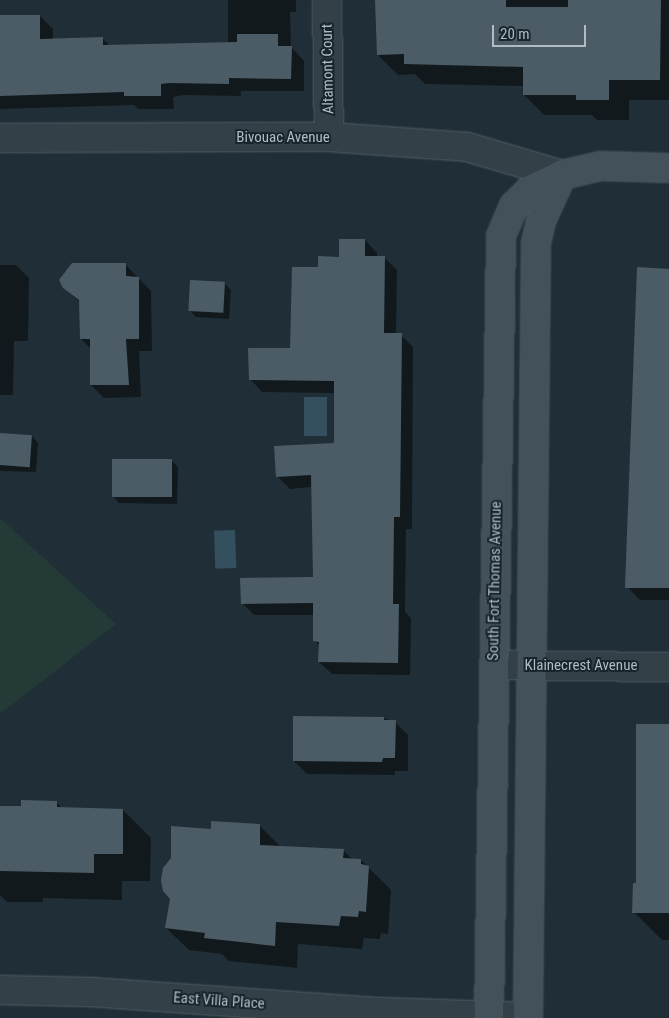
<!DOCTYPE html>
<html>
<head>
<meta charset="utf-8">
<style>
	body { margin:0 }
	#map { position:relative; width:669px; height:1018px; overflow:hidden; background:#202f37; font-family:"Roboto Condensed",sans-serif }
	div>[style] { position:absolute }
	.green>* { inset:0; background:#233a36 }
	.water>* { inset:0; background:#344f5e; transform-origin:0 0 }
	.shadow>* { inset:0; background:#0007 }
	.building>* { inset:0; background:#4b5c66; transform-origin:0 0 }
	.roads { filter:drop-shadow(0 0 1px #515e65) drop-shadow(0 0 1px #515e65) }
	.minor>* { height:28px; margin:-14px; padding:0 14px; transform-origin:14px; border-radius:14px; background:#344047 }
	.secondary>* { height:28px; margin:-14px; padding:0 14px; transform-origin:14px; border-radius:14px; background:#42515a }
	span { translate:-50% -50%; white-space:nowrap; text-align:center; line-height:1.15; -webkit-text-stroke:4px #19252c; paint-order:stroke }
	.street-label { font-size:15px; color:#aebcc4 }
	.scale { position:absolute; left:492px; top:25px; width:94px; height:22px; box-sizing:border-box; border:2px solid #aebcc4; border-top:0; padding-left:6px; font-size:15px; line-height:18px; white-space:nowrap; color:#aebcc4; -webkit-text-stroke:4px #19252c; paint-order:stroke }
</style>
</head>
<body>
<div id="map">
	<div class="green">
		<div style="clip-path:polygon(0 518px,116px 624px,0 714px)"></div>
	</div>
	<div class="water">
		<div style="left:304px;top:397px;width:23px;height:39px"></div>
		<div style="left:235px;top:530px;width:38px;height:21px;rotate:88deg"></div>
	</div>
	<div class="shadow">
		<div style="clip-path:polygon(228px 0,296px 0,296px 12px,290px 12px,291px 47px,304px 61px,304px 91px,241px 91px,241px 96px,183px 95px,173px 97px,174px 109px,138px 109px,134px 105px,0 109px,0 17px,40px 16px,53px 29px,53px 40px,102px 38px,110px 46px,228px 43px)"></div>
		<div style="clip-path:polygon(376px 0,669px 0,669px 100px,629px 100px,629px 120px,597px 120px,592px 115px,544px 115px,524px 95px,524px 86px,425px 84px,415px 74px,398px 75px,378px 55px)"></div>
		<div style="clip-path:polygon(365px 240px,377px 253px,377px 257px,384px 257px,397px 270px,396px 335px,401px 335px,413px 347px,412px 529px,406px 529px,405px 612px,411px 618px,410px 675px,332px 674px,319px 662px,320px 646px,314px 640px,314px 615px,254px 615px,242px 603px,315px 579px,312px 487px,290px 489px,277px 476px,335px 445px,335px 393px,262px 392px,250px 379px,291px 349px,319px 269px)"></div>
		<div style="clip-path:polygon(125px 264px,151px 291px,152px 351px,139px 351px,141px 397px,104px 398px,91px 385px,91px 349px,81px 339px,81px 303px,64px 288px)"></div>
		<div style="clip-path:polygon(0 265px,16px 265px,29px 278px,28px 341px,14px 341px,13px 395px,0 395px)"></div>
		<div style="clip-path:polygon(669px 271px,669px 600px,640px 600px,627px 587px)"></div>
		<div style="clip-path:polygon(224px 283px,231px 290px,229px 319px,196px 317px,189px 310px)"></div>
		<div style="clip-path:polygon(0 435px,32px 436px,38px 443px,36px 472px,0 471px)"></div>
		<div style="clip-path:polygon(171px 460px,178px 467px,177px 504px,119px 503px,113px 496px)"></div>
		<div style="clip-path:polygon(383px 718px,395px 722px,408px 735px,408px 771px,395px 771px,395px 775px,307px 774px,294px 761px)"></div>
		<div style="clip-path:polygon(669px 725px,669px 940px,662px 940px,634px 912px)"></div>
		<div style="clip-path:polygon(57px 803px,62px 808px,123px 810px,151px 838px,150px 881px,122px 881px,122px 900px,43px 898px,43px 902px,7px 902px,0 895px,0 807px)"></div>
		<div style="clip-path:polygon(259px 825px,281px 847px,343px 850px,353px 860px,361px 860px,391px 890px,388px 934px,381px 933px,380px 939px,364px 938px,362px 949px,298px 944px,297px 968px,229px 961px,222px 954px,189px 950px,166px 928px,212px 830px)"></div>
	</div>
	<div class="building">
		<div style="clip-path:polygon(375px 0,506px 0,506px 7px,568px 7px,568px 0,661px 0,660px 80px,609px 80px,609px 100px,576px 100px,576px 95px,523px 95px,523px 67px,404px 64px,404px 54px,377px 55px)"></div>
		<div style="clip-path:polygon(0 15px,40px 15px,40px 39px,103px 37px,103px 45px,237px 42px,237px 34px,278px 34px,278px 46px,292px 46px,291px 79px,229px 78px,229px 84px,169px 83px,161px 84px,161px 96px,124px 96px,124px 92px,0 96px)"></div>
		<div style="clip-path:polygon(339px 239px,365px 239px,365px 256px,385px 256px,384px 333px,402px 333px,400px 517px,394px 517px,393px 604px,399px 604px,398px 663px,318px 662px,319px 642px,313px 641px,313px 603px,241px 604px,240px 578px,313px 577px,311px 475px,276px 477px,274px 446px,334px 443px,334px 381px,249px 380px,248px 348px,290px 348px,292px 267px,318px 267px,318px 256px,339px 257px)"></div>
		<div style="clip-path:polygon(72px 263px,126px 263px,126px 276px,139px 277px,139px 339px,126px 339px,129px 385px,90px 385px,90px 339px,80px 339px,79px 300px,63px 288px,59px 280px)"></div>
		<div style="clip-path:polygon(637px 267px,669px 269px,669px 588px,625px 588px)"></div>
		<div style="left:190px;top:280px;width:35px;height:31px;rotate:3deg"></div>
		<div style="left:0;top:433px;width:32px;height:32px;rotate:4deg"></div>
		<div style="left:112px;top:459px;width:60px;height:38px"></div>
		<div style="clip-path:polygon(293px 716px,384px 717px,384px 720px,396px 720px,395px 758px,383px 758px,382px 762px,293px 761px)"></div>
		<div style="clip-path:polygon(636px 724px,669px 724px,669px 913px,632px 913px,633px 883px,636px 883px)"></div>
		<div style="clip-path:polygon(21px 800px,57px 801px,57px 807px,123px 809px,123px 854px,94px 854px,94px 873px,0 871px,0 806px,21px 806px)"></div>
		<div style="clip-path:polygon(211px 821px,260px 824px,260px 845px,344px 849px,343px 858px,361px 859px,361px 864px,369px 866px,366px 912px,359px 911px,358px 917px,341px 916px,339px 926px,276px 922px,275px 946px,204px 938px,205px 933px,165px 928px,170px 899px,163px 891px,161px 880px,163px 868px,171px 858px,171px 826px,211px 829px)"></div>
	</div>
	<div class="roads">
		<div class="minor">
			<div style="left:327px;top:0;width:137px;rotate:89.2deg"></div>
			<div style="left:0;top:138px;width:329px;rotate:-0.2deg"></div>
			<div style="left:329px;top:137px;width:138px;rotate:4.1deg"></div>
			<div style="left:467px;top:147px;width:99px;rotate:16.4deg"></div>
			<div style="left:494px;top:665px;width:175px;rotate:0.7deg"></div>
			<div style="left:0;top:990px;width:90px;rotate:1.3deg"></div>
			<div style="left:90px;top:992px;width:290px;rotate:4deg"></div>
			<div style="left:379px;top:1012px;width:149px;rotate:1.9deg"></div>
		</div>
		<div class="secondary">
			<div style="left:489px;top:1018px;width:782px;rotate:-89.12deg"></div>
			<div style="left:501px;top:236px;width:33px;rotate:-67deg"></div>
			<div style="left:514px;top:206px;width:23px;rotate:-45deg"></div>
			<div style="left:530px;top:190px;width:35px;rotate:-25deg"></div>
			<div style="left:562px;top:175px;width:39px;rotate:-13deg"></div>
			<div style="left:600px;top:166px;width:69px;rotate:1.7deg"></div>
			<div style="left:528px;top:1018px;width:775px;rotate:-89.41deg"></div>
			<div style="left:536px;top:243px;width:23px;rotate:-77deg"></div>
			<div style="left:541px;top:221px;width:51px;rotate:-65.5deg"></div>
		</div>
	</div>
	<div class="street-label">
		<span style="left:328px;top:69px;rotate:-91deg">Altamont Court</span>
		<span style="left:283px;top:138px">Bivouac Avenue</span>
		<span style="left:495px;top:581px;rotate:-89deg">South Fort Thomas Avenue</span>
		<span style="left:581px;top:666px">Klainecrest Avenue</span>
		<span style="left:219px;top:1001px;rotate:4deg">East Villa Place</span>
	</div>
	<div class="scale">20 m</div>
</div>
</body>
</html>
